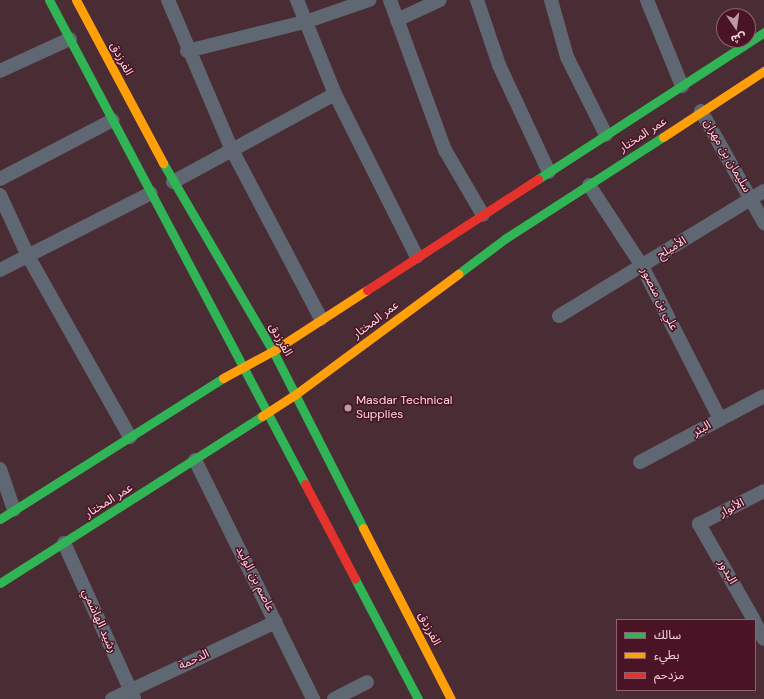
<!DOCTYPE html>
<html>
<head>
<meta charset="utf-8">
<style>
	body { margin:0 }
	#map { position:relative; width:764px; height:699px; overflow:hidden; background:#492c34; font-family:"DM Sans","Noto Sans Arabic",sans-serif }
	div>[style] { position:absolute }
	.street>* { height:14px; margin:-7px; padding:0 7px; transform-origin:7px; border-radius:7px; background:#5f6772 }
	.fast>* { height:9px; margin:-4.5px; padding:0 4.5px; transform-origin:4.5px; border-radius:4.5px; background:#30b455 }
	.slow>* { height:9px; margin:-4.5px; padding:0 4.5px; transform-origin:4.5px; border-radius:4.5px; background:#ff9f0a }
	.jam>* { height:9px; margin:-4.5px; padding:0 4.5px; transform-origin:4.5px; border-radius:4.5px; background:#e5322d }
	.dots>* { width:11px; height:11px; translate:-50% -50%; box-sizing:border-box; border:2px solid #4b1426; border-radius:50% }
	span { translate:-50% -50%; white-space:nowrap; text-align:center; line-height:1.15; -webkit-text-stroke:3px #4b1426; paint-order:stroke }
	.street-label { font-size:12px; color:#fbd7de }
	.poi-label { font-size:12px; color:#fbd7de }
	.left { translate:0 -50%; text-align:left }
	.legend { position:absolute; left:616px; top:619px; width:140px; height:72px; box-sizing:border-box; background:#4b1426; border:1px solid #916270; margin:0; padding:5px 7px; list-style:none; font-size:12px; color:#fbd7de }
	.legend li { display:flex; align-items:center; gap:8px; height:20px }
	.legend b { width:20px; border:1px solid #916270 }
	.north { position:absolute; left:716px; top:8px; width:40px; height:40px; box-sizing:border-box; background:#4b1426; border:1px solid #916270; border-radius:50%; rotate:167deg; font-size:11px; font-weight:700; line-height:16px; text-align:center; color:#fbd7de }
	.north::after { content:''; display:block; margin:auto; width:14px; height:18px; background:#bd9ba2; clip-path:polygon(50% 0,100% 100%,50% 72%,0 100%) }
</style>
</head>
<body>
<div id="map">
	<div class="street">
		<div style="left:168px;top:0;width:163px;rotate:66.9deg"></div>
		<div style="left:232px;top:150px;width:191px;rotate:62.2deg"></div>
		<div style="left:297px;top:0;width:101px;rotate:68deg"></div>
		<div style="left:335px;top:94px;width:182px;rotate:63.3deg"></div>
		<div style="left:390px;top:0;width:160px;rotate:69.9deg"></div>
		<div style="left:445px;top:150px;width:75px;rotate:59.7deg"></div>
		<div style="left:477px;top:0;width:69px;rotate:71.3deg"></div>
		<div style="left:499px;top:65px;width:118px;rotate:65deg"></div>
		<div style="left:551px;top:0;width:59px;rotate:74.3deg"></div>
		<div style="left:567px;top:57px;width:87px;rotate:63.4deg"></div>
		<div style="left:647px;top:0;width:93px;rotate:67.9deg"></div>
		<div style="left:397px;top:20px;width:47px;rotate:-24.9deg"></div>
		<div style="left:187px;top:51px;width:125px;rotate:-13.9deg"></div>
		<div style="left:308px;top:21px;width:65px;rotate:-19deg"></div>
		<div style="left:0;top:71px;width:77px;rotate:-24.6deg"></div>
		<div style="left:701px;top:111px;width:129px;rotate:60.6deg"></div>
		<div style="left:0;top:179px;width:127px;rotate:-27.6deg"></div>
		<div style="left:173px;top:182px;width:184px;rotate:-28.5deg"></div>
		<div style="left:589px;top:185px;width:97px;rotate:56.8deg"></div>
		<div style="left:642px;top:266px;width:172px;rotate:63deg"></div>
		<div style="left:0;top:195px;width:67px;rotate:65.3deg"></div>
		<div style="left:28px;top:256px;width:208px;rotate:60.6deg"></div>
		<div style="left:0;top:270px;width:169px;rotate:-27deg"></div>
		<div style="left:559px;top:316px;width:240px;rotate:-31.4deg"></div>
		<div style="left:195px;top:460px;width:267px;rotate:63.7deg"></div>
		<div style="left:640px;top:462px;width:140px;rotate:-28deg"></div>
		<div style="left:0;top:469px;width:43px;rotate:71.1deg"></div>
		<div style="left:64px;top:543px;width:170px;rotate:65.7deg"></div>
		<div style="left:754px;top:620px;width:111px;rotate:-119.8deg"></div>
		<div style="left:699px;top:524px;width:73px;rotate:-26.9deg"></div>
		<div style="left:755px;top:623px;width:18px;rotate:61deg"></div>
		<div style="left:112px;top:699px;width:181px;rotate:-25.2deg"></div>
		<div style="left:334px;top:699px;width:37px;rotate:-27deg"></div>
	</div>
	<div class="fast">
		<div style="left:49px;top:0;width:548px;rotate:62.12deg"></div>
		<div style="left:163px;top:163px;width:218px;rotate:59.7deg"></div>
		<div style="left:273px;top:351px;width:199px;rotate:63deg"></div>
		<div style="left:538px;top:179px;width:270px;rotate:-33deg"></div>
		<div style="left:458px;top:274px;width:60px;rotate:-36.9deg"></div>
		<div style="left:506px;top:238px;width:187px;rotate:-32.8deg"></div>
		<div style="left:0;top:519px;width:264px;rotate:-32.3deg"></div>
		<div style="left:355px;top:579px;width:136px;rotate:62.3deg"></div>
		<div style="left:0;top:583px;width:311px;rotate:-32.5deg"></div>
	</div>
	<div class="slow">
		<div style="left:76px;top:0;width:185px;rotate:61.9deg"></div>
		<div style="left:663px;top:137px;width:121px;rotate:-33.2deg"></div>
		<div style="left:223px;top:378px;width:57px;rotate:-28.4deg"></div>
		<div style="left:273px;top:351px;width:112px;rotate:-33deg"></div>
		<div style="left:262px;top:416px;width:40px;rotate:-32.9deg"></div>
		<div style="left:296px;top:394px;width:202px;rotate:-36.5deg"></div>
		<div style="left:363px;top:528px;width:192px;rotate:62.8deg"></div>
	</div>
	<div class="jam">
		<div style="left:367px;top:290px;width:204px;rotate:-33deg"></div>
		<div style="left:305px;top:484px;width:107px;rotate:62.2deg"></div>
	</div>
	<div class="dots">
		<div style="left:348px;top:408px;background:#bd9ba2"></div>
	</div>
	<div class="street-label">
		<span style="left:121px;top:59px;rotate:62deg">الفرزدق</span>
		<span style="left:643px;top:135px;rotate:-33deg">عمر المختار</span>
		<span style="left:727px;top:156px;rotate:60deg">سليمان بن مهران</span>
		<span style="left:672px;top:248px;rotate:-31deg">الأميلح</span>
		<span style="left:659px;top:299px;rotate:63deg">علي بن منصور</span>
		<span style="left:376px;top:320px;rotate:-37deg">عمر المختار</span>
		<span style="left:280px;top:340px;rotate:60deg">الفرزدق</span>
		<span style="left:702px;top:429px;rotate:-29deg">البئر</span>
		<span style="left:109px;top:501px;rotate:-32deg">عمر المختار</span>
		<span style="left:732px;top:508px;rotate:-27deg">الأنوار</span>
		<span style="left:727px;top:572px;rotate:61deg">البدور</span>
		<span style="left:255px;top:579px;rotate:63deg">عاصم بن الوليد</span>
		<span style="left:99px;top:621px;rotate:66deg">رشيد الهاشمي</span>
		<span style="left:429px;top:629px;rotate:63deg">الفرزدق</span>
		<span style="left:194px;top:660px;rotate:-25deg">الدحمة</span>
	</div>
	<div class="poi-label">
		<span class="left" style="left:356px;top:408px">Masdar Technical<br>Supplies</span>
	</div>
	<ul class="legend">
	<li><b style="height:5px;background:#30b455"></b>سالك</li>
	<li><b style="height:5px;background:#ff9f0a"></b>بطيء</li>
	<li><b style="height:5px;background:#e5322d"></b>مزدحم</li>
	</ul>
	<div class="north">ش</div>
</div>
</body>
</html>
